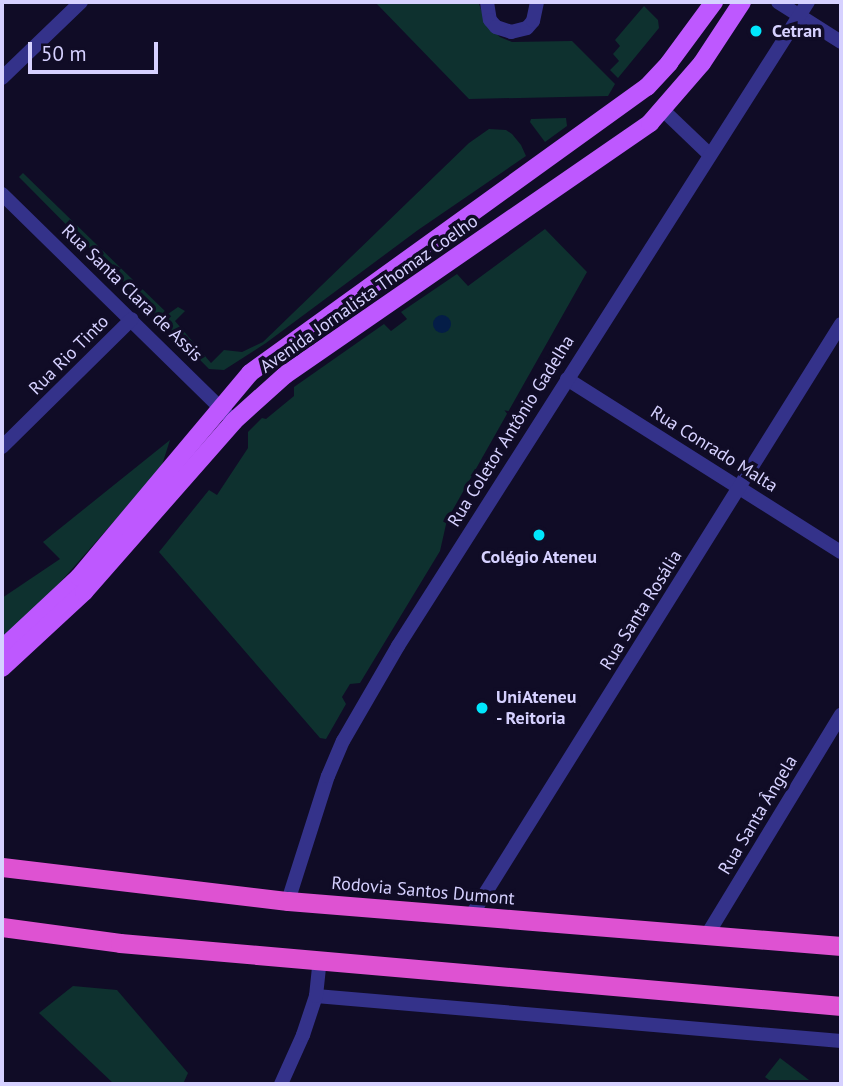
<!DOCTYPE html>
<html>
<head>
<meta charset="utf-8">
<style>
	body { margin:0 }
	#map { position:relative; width:843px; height:1086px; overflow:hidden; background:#100c26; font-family:"PT Sans",sans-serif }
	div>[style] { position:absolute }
	.green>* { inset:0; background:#0e312f }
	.water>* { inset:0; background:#041d47 }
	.round { border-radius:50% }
	.minor>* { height:14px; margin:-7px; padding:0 7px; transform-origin:7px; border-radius:7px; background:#34328a }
	.primary>* { height:18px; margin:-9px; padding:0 9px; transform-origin:9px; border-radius:9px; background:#be58ff }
	.trunk>* { height:19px; margin:-9.5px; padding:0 9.5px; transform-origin:9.5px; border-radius:9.5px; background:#de52d2 }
	.dots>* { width:19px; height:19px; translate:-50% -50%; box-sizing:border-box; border:4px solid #100c26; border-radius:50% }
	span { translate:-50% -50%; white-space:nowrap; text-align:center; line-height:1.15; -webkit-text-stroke:7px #100c26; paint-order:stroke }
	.poi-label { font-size:18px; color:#d6d1ff; font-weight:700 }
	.left { translate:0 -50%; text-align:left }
	.street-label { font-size:18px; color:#d6d1ff }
	.frame { position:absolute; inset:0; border:4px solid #d6d1ff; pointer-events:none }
	.scale { position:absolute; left:28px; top:42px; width:130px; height:32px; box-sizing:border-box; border:4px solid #d6d1ff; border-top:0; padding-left:9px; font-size:21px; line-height:24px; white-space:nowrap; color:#d6d1ff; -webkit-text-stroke:5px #100c26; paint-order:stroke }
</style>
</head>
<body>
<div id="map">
	<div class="green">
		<div style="clip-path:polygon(375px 2px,478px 2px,488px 26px,500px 37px,512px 42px,572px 41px,615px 84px,608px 96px,469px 99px)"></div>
		<div style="clip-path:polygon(644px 6px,658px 20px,659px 28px,618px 78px,610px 70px,619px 61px,613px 54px,620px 46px,615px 40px)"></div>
		<div style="clip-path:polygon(566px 118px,567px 126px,545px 142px,530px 122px,531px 119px)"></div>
		<div style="clip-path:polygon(489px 129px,506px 130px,512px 134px,521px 145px,526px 156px,418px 230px,266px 343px,224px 370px,209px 369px,19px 177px,23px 173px,168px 314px,178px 307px,185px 311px,175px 321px,211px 363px,224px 350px,242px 352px,263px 342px,469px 143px)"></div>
		<div style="clip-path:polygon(545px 229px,587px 272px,447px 520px,440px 551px,360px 683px,350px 684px,342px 697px,346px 704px,326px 739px,320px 738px,159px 552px,209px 490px,217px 495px,248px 448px,248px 432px,262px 418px,266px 419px,294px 396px,294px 387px,384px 324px,391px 331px,407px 319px,401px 312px,457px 274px,468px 286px)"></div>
		<div style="clip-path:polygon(170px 440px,161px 468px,50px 594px,2px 640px,2px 598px,60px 559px,43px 542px)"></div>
		<div style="clip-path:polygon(73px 986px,117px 990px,188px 1073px,183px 1084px,114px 1084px,39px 1013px)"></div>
		<div style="clip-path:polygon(780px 1058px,809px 1080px,769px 1080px,765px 1077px)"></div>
	</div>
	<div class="water">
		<div class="round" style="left:433px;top:315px;width:18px;height:18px"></div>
	</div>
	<div class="minor">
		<div style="left:487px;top:2px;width:18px;rotate:81deg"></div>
		<div style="left:490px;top:20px;width:9px;rotate:49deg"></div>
		<div style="left:496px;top:27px;width:16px;rotate:18deg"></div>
		<div style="left:511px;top:32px;width:16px;rotate:-14deg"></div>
		<div style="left:527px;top:28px;width:9px;rotate:-49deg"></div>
		<div style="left:533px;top:21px;width:19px;rotate:-78deg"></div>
		<div style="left:778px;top:2px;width:75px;rotate:32.4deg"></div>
		<div style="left:2px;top:78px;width:110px;rotate:-43.9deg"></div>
		<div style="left:664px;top:111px;width:62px;rotate:43.7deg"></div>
		<div style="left:2px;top:194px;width:325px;rotate:44.4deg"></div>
		<div style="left:567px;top:379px;width:324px;rotate:32.3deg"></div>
		<div style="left:2px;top:447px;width:182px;rotate:-44.6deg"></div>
		<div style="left:288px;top:901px;width:131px;rotate:-72.3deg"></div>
		<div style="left:328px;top:776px;width:38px;rotate:-67deg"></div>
		<div style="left:343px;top:741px;width:110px;rotate:-59.9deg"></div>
		<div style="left:398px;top:646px;width:763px;rotate:-57.52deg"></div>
		<div style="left:471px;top:916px;width:698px;rotate:-57.99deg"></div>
		<div style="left:707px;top:935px;width:258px;rotate:-58.7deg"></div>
		<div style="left:316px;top:996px;width:527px;rotate:4.9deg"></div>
		<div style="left:281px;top:1084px;width:54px;rotate:-65.8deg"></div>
		<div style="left:303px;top:1035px;width:41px;rotate:-71.6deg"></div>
		<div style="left:316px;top:996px;width:37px;rotate:-84deg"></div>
	</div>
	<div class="primary">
		<div style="left:2px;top:649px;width:105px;rotate:-43.1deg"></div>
		<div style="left:79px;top:577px;width:266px;rotate:-50deg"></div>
		<div style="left:250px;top:373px;width:489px;rotate:-35.8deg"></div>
		<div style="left:647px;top:87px;width:33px;rotate:-47deg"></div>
		<div style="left:669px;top:63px;width:76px;rotate:-53.6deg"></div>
		<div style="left:2px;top:668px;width:112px;rotate:-42.8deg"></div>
		<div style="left:84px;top:592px;width:227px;rotate:-48.7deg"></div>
		<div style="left:234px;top:421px;width:69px;rotate:-42deg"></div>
		<div style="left:285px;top:375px;width:444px;rotate:-34.6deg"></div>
		<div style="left:650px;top:123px;width:79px;rotate:-49.1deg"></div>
		<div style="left:702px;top:63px;width:73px;rotate:-56.7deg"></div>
	</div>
	<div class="trunk">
		<div style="left:2px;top:867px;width:288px;rotate:6.8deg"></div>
		<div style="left:288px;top:901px;width:555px;rotate:4.65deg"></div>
		<div style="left:2px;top:927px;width:119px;rotate:7.7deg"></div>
		<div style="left:120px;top:943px;width:724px;rotate:4.99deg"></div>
	</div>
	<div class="dots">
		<div style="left:756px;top:31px;background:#00e6fc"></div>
		<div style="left:539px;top:535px;background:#00e6fc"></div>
		<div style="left:482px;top:708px;background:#00e6fc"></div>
	</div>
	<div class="poi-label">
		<span class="left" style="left:772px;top:31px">Cetran</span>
		<span style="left:539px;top:557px">Colégio Ateneu</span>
		<span class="left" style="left:496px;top:708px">UniAteneu<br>- Reitoria</span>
	</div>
	<div class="street-label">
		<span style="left:132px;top:293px;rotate:44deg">Rua Santa Clara de Assis</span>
		<span style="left:369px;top:294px;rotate:-35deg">Avenida Jornalista Thomaz Coelho</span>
		<span style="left:69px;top:355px;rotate:-45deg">Rua Rio Tinto</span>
		<span style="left:511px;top:431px;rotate:-58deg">Rua Coletor Antônio Gadelha</span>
		<span style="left:714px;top:449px;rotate:32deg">Rua Conrado Malta</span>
		<span style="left:641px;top:610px;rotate:-58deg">Rua Santa Rosália</span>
		<span style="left:758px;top:815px;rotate:-59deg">Rua Santa Ângela</span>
		<span style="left:423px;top:891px;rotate:5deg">Rodovia Santos Dumont</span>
	</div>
	<div class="frame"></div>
	<div class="scale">50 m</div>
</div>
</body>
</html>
